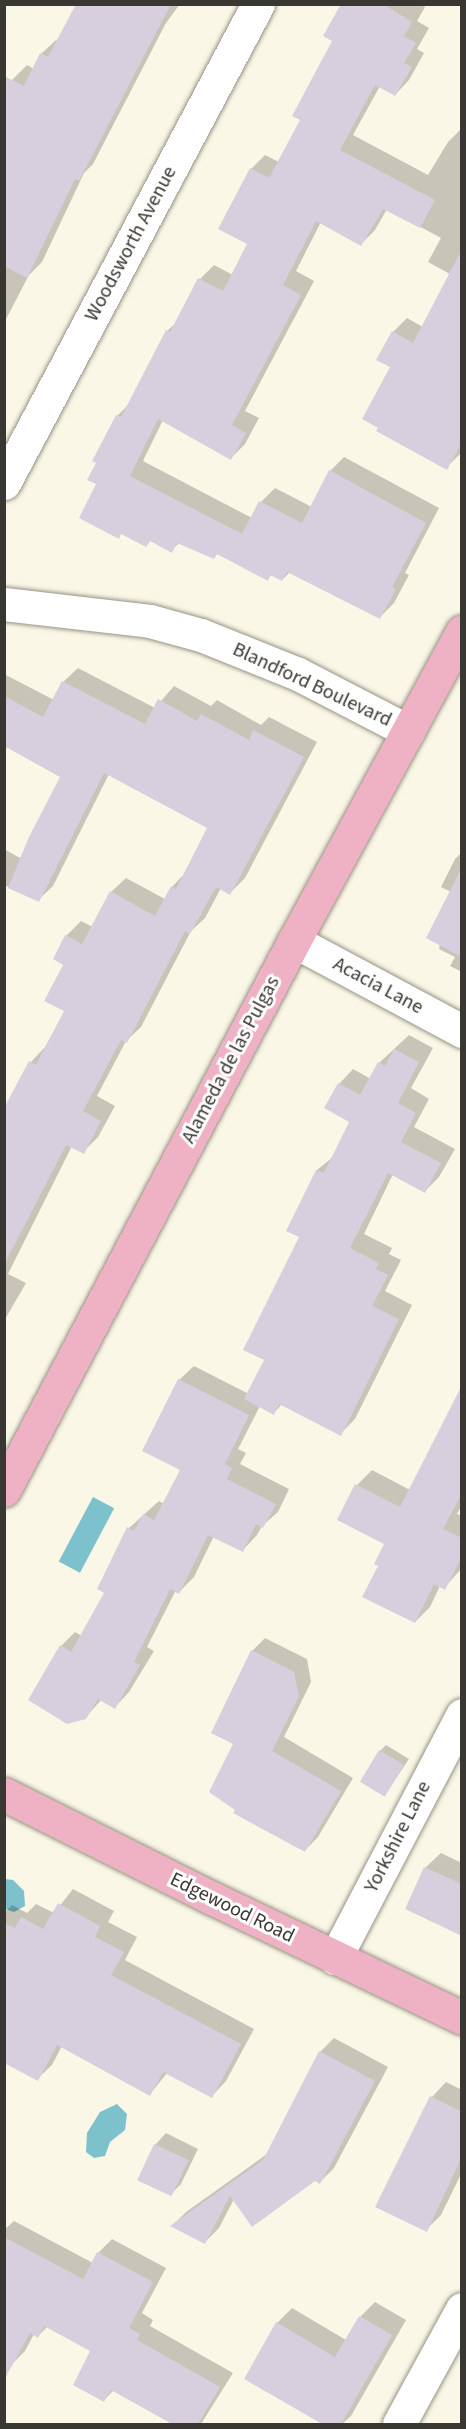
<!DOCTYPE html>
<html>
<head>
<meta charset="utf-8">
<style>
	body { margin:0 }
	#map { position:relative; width:466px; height:2429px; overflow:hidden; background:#fbf7e7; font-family:"Source Sans 3",sans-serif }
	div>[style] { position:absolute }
	.water>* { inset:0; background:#7dc1cd; transform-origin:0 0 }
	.shadow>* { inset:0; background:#0003 }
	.building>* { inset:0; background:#d7cfde; transform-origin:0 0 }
	.roads { filter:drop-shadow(0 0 2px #979385) drop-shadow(0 0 2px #979385) }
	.minor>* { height:33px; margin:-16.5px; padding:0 16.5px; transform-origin:16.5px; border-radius:16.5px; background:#fff }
	.major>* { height:33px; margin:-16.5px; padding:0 16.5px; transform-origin:16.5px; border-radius:16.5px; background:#eeb2c4 }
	span { translate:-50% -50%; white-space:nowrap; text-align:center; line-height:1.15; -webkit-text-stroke:6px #fff; paint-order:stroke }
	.street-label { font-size:20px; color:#393731 }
	.frame { position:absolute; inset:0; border:6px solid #393731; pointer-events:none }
</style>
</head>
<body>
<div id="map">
	<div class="water">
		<div style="left:93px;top:1497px;width:24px;height:73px;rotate:28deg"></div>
		<div style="clip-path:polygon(5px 1879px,13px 1880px,24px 1891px,25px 1906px,14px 1912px,5px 1909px)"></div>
		<div style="clip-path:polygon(117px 2104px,127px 2114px,125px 2130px,110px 2142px,105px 2156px,94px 2158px,86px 2152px,87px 2133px,100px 2112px)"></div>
	</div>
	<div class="shadow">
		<div style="clip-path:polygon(78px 4px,180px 4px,166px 23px,93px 164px,84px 173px,42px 262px,29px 275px,4px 323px,4px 96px,12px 80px,27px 65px,34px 69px,41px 54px,56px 40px,58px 41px)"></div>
		<div style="clip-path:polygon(343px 4px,421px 4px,425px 7px,417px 21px,429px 28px,417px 49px,424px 53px,409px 80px,395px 95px,380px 86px,353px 135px,428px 175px,448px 142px,462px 128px,462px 452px,446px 468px,392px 366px,393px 332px,407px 318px,423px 327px,450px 274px,428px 262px,441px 238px,387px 209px,375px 230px,361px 244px,321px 222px,296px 271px,314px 281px,245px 411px,259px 418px,245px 444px,231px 458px,163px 420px,143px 461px,252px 518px,261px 502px,275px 488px,312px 507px,330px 471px,344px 457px,439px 508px,405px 573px,409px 575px,394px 603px,380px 617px,290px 572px,282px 580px,272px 574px,268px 579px,218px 553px,214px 558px,180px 542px,171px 551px,151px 540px,146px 546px,122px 533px,118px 537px,98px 484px,117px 416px,131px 402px,167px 331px,178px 321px,200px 279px,214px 265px,233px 275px,249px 244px,251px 169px,265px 155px,279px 162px,302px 119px,334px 40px)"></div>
		<div style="clip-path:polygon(78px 668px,155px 708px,174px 686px,211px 706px,217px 700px,261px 725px,269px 717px,317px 742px,245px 878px,230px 893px,221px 888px,205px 918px,191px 931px,141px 1027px,126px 1041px,97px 1096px,115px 1106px,98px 1137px,83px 1152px,72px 1146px,8px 1274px,26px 1283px,4px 1321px,4px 1106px,7px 1107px,31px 1062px,45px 1047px,66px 1011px,66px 936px,81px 921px,93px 927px,111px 892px,126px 878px,165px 899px,172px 887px,186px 872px,209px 828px,109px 774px,53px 886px,38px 900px,6px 886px,4px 889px,4px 849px,20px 858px,62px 777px,8px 746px,4px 752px,4px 674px,54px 700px,63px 682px)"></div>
		<div style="clip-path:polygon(462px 852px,462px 972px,450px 966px,455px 957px,439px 949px,451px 892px,441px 887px,455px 859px)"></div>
		<div style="clip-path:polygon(409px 1035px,433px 1048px,411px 1088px,429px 1099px,414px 1127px,455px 1149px,439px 1177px,425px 1191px,393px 1174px,364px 1234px,392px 1248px,389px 1254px,401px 1260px,385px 1291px,412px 1305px,355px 1419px,340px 1434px,282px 1404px,274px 1413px,260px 1406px,238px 1449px,246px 1453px,240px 1464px,289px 1489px,278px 1512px,262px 1526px,257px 1535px,243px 1550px,214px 1536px,194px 1577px,179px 1592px,176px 1590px,147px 1647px,154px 1651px,129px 1692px,115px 1707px,102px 1699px,86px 1717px,61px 1646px,75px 1632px,82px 1636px,106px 1593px,129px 1528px,159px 1501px,164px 1504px,182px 1469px,179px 1380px,194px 1366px,249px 1394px,266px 1360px,301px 1237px,288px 1230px,317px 1170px,333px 1157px,351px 1121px,339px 1084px,353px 1069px,371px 1079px,379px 1063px)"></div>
		<div style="clip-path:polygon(462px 1398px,462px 1505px,457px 1514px,462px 1516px,462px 1568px,444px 1588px,440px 1586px,430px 1607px,415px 1622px,380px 1566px,386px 1543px,339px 1519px,357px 1485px,372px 1470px,410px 1490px)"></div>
		<div style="clip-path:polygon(265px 1638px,307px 1659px,311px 1682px,284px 1737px,353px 1778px,318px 1837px,305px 1850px,235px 1743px,252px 1651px)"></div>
		<div style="clip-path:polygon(386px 1745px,409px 1759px,385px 1795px,380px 1751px)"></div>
		<div style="clip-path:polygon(441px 1853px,462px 1863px,462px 1935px,407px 1908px,426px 1867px)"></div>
		<div style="clip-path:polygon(73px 1889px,114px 1911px,108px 1922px,137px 1937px,125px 1960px,254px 2029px,226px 2081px,212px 2096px,168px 2072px,150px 2094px,62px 2046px,52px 2065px,37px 2079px,4px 2062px,4px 1913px,12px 1905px,27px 1913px,36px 1904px,54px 1913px)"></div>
		<div style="clip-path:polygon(334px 2038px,388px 2067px,334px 2168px,320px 2182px,315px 2179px,234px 2199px,219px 2228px,205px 2242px,172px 2226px,186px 2212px,267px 2154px,320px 2052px)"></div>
		<div style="clip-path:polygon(446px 2082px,462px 2090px,462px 2172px,441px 2215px,426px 2230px,432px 2097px)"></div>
		<div style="clip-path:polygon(166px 2133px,198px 2149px,181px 2184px,170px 2195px,155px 2145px)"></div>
		<div style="clip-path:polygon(14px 2221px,93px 2263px,98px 2253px,112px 2239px,166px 2268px,142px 2313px,153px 2320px,150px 2326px,233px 2373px,201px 2424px,175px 2424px,114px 2390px,104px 2400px,92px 2350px,48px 2326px,38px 2336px,34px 2334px,25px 2351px,11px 2365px,4px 2361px,4px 2230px)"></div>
		<div style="clip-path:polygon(375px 2302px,406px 2320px,351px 2416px,342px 2424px,325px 2424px,246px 2379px,277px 2323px,292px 2308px,346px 2340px,360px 2317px)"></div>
	</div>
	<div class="building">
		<div style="clip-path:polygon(76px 4px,171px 4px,79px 181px,75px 179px,27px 278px,4px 266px,4px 76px,24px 86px,40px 53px,48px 57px)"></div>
		<div style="clip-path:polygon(341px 4px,383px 4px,412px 22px,404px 36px,416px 43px,404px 63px,412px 67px,395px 96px,375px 85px,340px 150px,435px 200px,420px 228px,383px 209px,361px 246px,316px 221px,283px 285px,301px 295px,232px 425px,246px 433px,231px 460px,158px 419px,130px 476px,242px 534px,259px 501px,302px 523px,329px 470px,426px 523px,392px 587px,396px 589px,380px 619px,287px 572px,282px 581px,270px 575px,268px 581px,217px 554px,214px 559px,177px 543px,172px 553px,150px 541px,146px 547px,121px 534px,119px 539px,79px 518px,96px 484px,87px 480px,96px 463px,92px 461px,116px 415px,121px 417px,166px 330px,170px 332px,198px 278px,223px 291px,247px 244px,218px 229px,250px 168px,269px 178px,300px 120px,292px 116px,332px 41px,323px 36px)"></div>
		<div style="clip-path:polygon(462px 249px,462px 442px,447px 470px,376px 431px,378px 428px,362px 419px,390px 367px,376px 360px,392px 331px,413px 343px)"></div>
		<div style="clip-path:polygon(62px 681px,145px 724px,158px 699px,197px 721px,201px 714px,249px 740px,253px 730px,304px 757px,230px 895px,216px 887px,190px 934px,185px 931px,127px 1043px,121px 1040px,83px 1111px,101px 1121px,84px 1154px,66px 1145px,4px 1265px,4px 1108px,29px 1061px,36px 1065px,64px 1011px,44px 1001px,63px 965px,53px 959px,65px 935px,82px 944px,110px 891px,155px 916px,171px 886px,176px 889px,207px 828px,104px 773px,39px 902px,8px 888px,29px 837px,60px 777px,4px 746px,4px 696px,43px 717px)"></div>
		<div style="clip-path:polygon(462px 867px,462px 957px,426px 938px)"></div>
		<div style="clip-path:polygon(394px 1049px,419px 1062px,398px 1103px,416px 1113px,401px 1142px,441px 1163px,425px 1193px,388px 1173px,350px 1248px,379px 1263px,376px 1269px,388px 1275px,372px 1306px,399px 1319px,341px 1436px,279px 1404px,274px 1415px,244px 1399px,264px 1360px,243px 1350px,299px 1237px,286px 1231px,316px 1170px,324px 1173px,349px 1122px,324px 1108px,338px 1083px,360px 1095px,378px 1062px,385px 1066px)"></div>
		<div style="clip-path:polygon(178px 1379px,249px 1415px,225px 1464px,232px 1468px,227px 1479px,276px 1504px,263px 1528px,256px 1524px,243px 1552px,208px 1535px,179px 1594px,170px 1589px,134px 1662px,140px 1665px,115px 1709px,98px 1699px,86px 1719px,67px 1724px,28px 1700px,60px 1645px,71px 1652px,104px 1593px,97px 1589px,127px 1527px,134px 1531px,143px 1514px,154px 1520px,180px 1470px,142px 1451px)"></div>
		<div style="clip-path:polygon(462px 1385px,462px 1493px,443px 1529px,462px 1538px,462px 1556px,445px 1590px,434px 1584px,415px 1623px,362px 1597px,378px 1566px,374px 1564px,384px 1544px,337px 1520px,355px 1484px,400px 1507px)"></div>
		<div style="clip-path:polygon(251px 1650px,294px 1672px,299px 1696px,272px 1751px,341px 1791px,305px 1852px,233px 1813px,235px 1810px,209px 1792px,233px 1744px,211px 1733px)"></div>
		<div style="left:379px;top:1750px;width:29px;height:37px;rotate:31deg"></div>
		<div style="clip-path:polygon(424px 1867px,462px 1884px,462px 1936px,405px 1909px)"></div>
		<div style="clip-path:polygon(58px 1903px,100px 1926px,95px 1937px,124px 1952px,111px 1975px,241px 2044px,212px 2098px,163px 2072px,150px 2096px,57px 2045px,38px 2081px,4px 2063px,4px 1923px,15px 1928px,21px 1917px,43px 1929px)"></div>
		<div style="clip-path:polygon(319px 2051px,375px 2081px,320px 2184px,315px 2181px,252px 2227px,230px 2196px,205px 2244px,170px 2226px,263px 2160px)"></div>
		<div style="clip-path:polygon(430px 2096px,462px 2112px,462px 2156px,427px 2232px,375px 2207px)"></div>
		<div style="left:154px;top:2144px;width:38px;height:40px;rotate:25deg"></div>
		<div style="clip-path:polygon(4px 2237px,83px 2279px,97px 2252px,153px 2282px,129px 2328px,140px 2334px,137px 2340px,220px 2387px,198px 2424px,172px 2424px,111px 2390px,104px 2402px,73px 2385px,90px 2351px,44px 2326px,38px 2338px,30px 2333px,4px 2380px)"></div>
		<div style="clip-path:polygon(359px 2316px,392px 2335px,341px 2424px,322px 2424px,244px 2379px,276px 2322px,335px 2357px)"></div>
	</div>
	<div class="roads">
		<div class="minor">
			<div style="left:4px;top:483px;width:542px;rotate:-62.06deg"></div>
			<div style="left:4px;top:604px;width:147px;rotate:6.6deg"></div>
			<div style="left:150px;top:621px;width:53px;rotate:15.4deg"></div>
			<div style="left:201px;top:635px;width:105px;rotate:21.9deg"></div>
			<div style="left:298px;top:674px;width:124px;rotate:27.4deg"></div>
			<div style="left:294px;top:941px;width:191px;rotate:28.2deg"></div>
			<div style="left:335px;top:1958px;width:274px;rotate:-62.4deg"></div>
			<div style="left:399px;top:2424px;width:131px;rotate:-61.3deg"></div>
		</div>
		<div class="major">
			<div style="left:4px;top:1490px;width:621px;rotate:-62.16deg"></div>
			<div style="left:294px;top:941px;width:352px;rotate:-61.5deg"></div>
			<div style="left:4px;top:1794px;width:233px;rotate:26.6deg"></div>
			<div style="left:212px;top:1898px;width:277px;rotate:25.6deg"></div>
		</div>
	</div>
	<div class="street-label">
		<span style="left:131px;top:244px;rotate:-62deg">Woodsworth Avenue</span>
		<span style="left:312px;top:685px;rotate:25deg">Blandford Boulevard</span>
		<span style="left:378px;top:986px;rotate:28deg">Acacia Lane</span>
		<span style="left:231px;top:1060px;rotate:-62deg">Alameda de las Pulgas</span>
		<span style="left:398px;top:1837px;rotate:-63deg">Yorkshire Lane</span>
		<span style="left:232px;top:1908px;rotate:26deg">Edgewood Road</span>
	</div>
	<div class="frame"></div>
</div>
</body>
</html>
